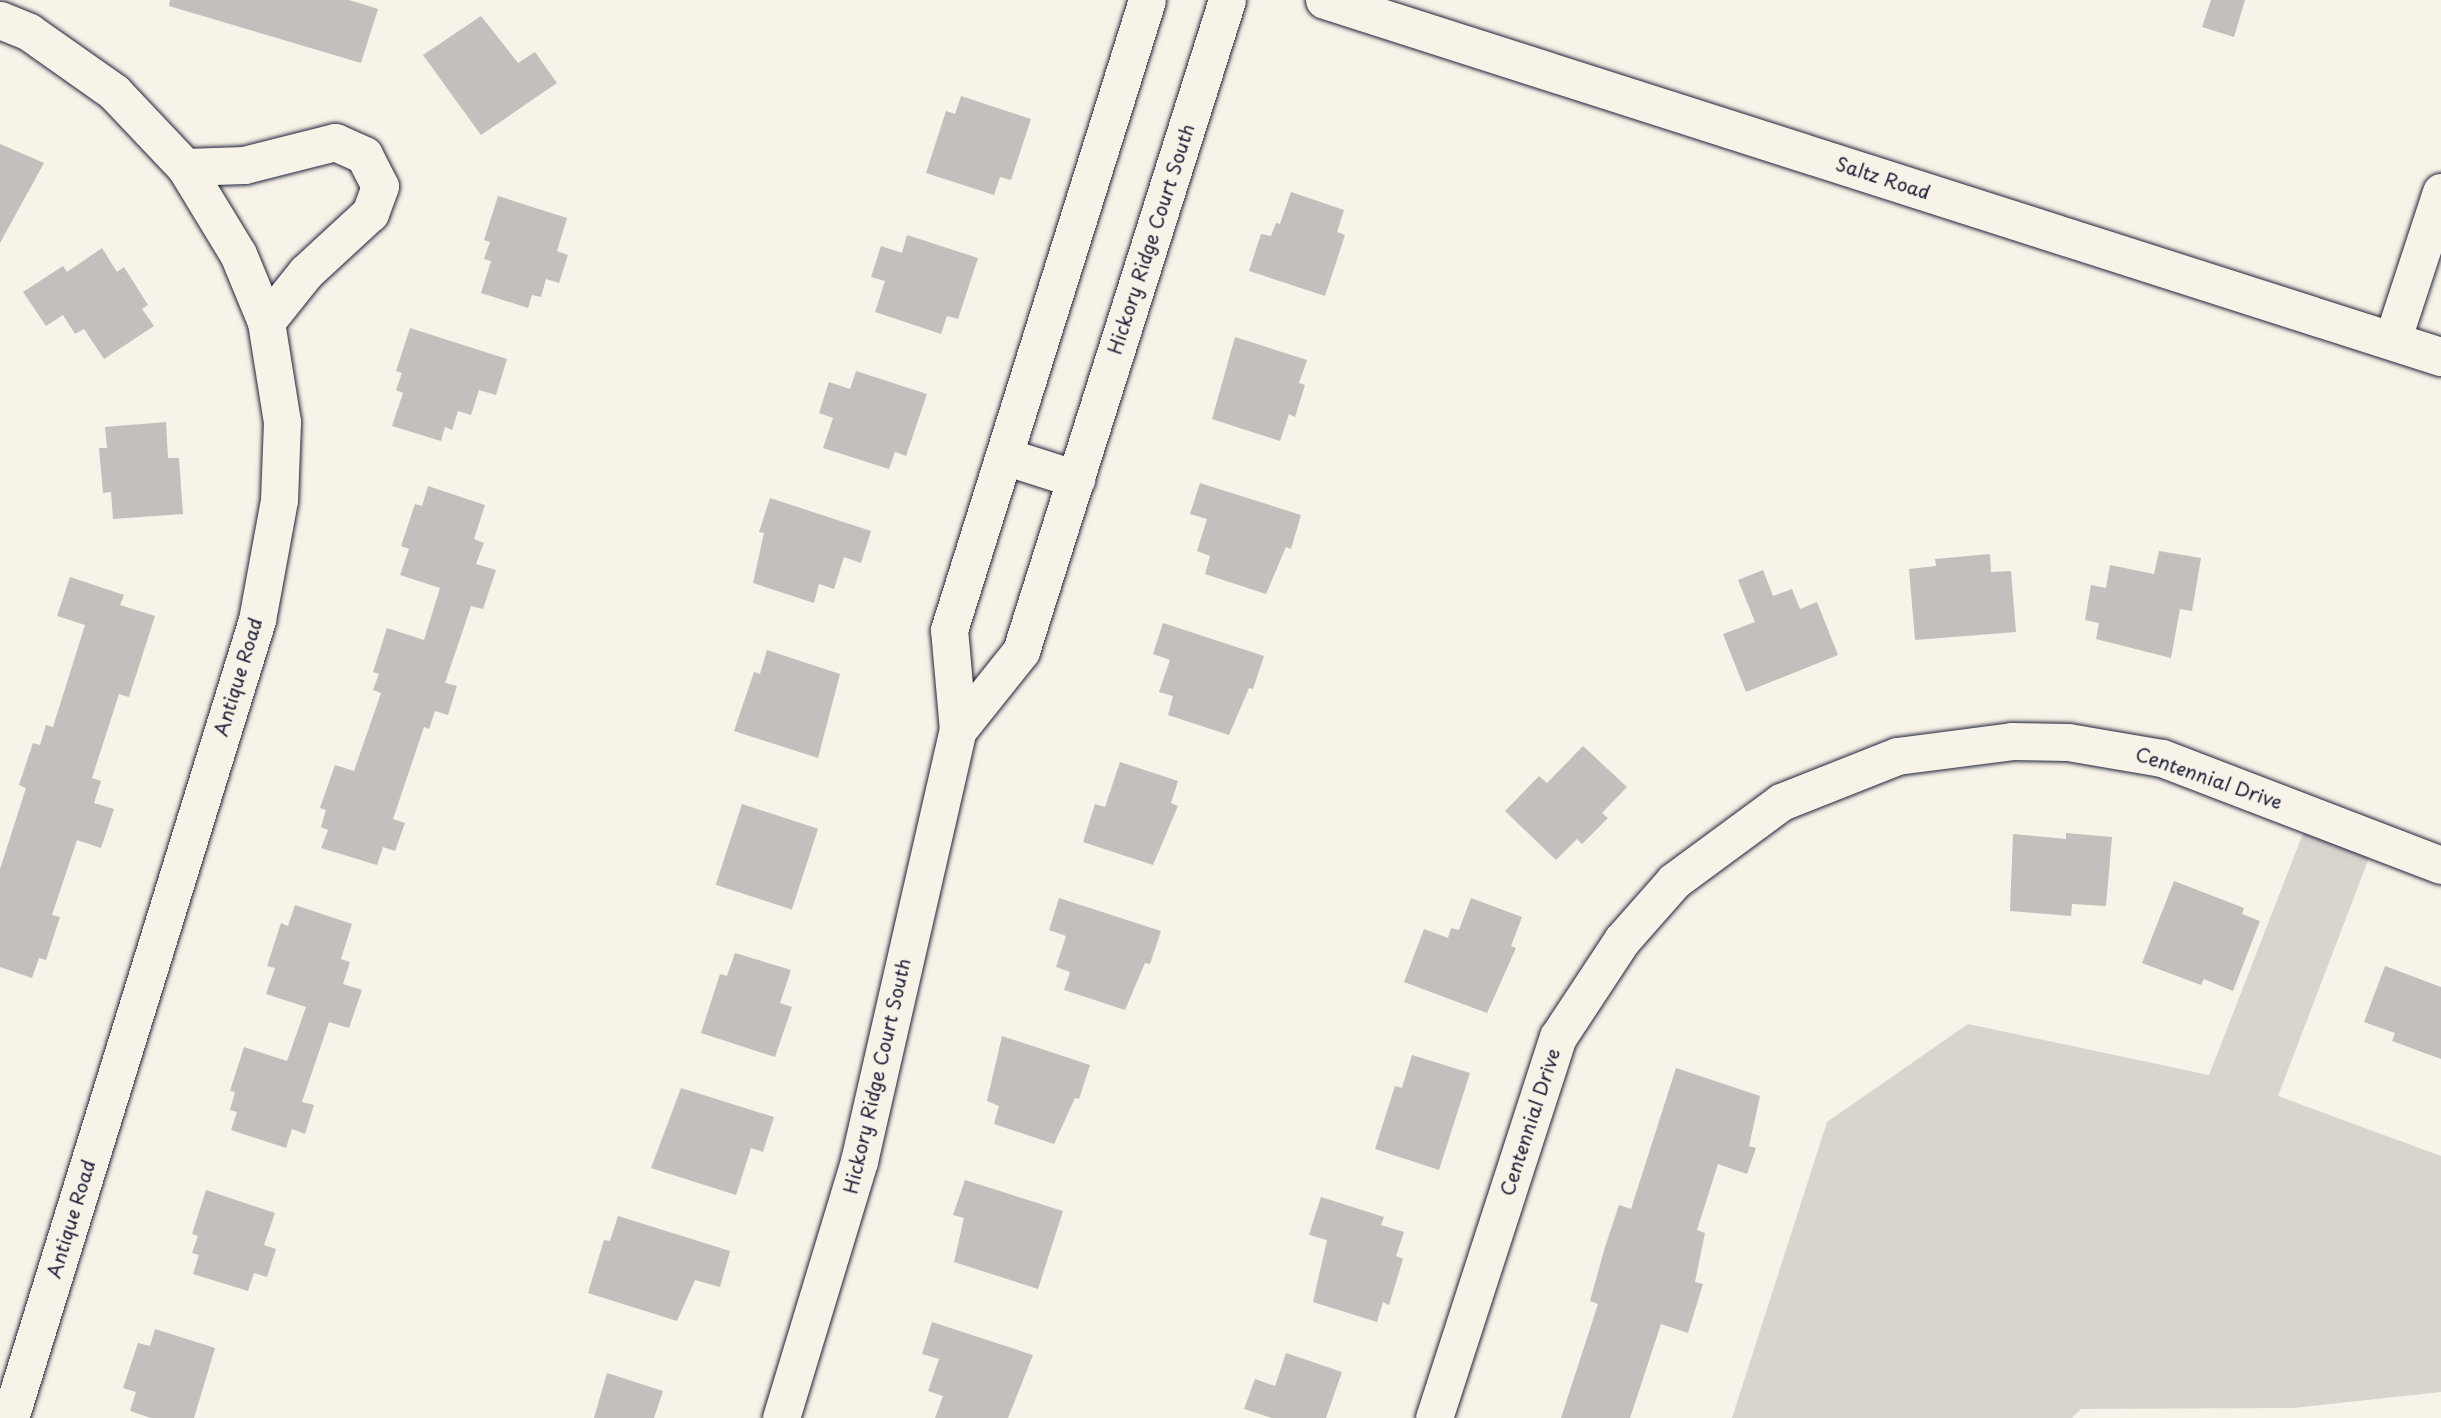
<!DOCTYPE html>
<html>
<head>
<meta charset="utf-8">
<style>
	body { margin:0 }
	#map { position:relative; width:2441px; height:1418px; overflow:hidden; background:#f7f3e8; font-family:"Playpen Sans",sans-serif }
	div>[style] { position:absolute }
	.green>* { inset:0; background:#d8d5cf }
	.building>* { inset:0; background:#c2bfbd; transform-origin:0 0 }
	.roads { filter:drop-shadow(0 0 2px #22223b) drop-shadow(0 0 2px #22223b) }
	.street>* { height:37px; margin:-18.5px; padding:0 18.5px; transform-origin:18.5px; border-radius:18.5px; background:#f7f3e8 }
	.secondary>* { height:38px; margin:-19px; padding:0 19px; transform-origin:19px; border-radius:19px; background:#f7f3e8 }
	span { translate:-50% -50%; white-space:nowrap; text-align:center; line-height:1.15; -webkit-text-stroke:7px #f7f3e8; paint-order:stroke }
	.street-label { font-size:19px; color:#22223b }
</style>
</head>
<body>
<div id="map">
	<div class="green">
		<div style="clip-path:polygon(2304px 831px,2369px 858px,2278px 1096px,2441px 1156px,2441px 1392px,2293px 1408px,2081px 1409px,2072px 1418px,1732px 1418px,1827px 1122px,1968px 1024px,2209px 1075px)"></div>
	</div>
	<div class="building">
		<div style="clip-path:polygon(170px 0,349px 0,378px 9px,361px 63px,169px 6px)"></div>
		<div style="clip-path:polygon(2211px 0,2245px 0,2234px 37px,2202px 27px)"></div>
		<div style="clip-path:polygon(481px 16px,518px 63px,535px 52px,557px 83px,481px 135px,423px 55px)"></div>
		<div style="clip-path:polygon(961px 96px,1031px 119px,1011px 180px,1000px 177px,994px 195px,926px 173px,946px 111px,955px 114px)"></div>
		<div style="clip-path:polygon(0 144px,44px 163px,0 243px)"></div>
		<div style="clip-path:polygon(1291px 192px,1344px 210px,1337px 232px,1345px 235px,1325px 296px,1249px 271px,1261px 234px,1271px 236px,1276px 223px,1280px 224px)"></div>
		<div style="clip-path:polygon(498px 196px,567px 218px,557px 251px,568px 255px,559px 283px,546px 279px,541px 297px,532px 295px,528px 308px,481px 293px,491px 261px,484px 259px,490px 242px,484px 240px)"></div>
		<div style="clip-path:polygon(907px 235px,978px 258px,958px 319px,947px 316px,941px 334px,875px 312px,885px 281px,871px 277px,881px 246px,902px 253px)"></div>
		<div style="clip-path:polygon(102px 248px,117px 272px,124px 267px,148px 305px,142px 309px,154px 326px,104px 359px,84px 329px,75px 334px,63px 315px,46px 326px,23px 292px,63px 266px,67px 272px)"></div>
		<div style="clip-path:polygon(410px 328px,507px 359px,496px 395px,479px 390px,471px 415px,458px 411px,452px 430px,445px 427px,441px 441px,392px 426px,403px 393px,396px 390px,402px 373px,396px 371px)"></div>
		<div style="clip-path:polygon(1235px 337px,1307px 360px,1299px 383px,1305px 385px,1295px 417px,1289px 414px,1280px 441px,1212px 419px)"></div>
		<div style="clip-path:polygon(856px 371px,927px 394px,906px 456px,895px 452px,889px 469px,823px 448px,833px 418px,819px 413px,829px 382px,850px 389px)"></div>
		<div style="clip-path:polygon(166px 422px,168px 458px,179px 458px,183px 514px,113px 519px,111px 492px,103px 493px,99px 448px,107px 448px,105px 427px)"></div>
		<div style="clip-path:polygon(1200px 483px,1301px 515px,1291px 549px,1286px 547px,1266px 594px,1205px 574px,1210px 556px,1197px 551px,1207px 519px,1190px 514px)"></div>
		<div style="clip-path:polygon(428px 486px,485px 505px,474px 539px,484px 543px,476px 564px,496px 570px,483px 609px,471px 606px,445px 683px,457px 686px,448px 715px,435px 711px,429px 729px,424px 727px,393px 819px,405px 823px,395px 851px,383px 847px,377px 865px,321px 848px,328px 830px,321px 827px,326px 810px,320px 808px,335px 765px,354px 771px,381px 693px,373px 690px,379px 674px,373px 672px,387px 628px,424px 640px,440px 588px,400px 575px,409px 549px,401px 546px,415px 504px,422px 506px)"></div>
		<div style="clip-path:polygon(770px 498px,871px 531px,861px 563px,844px 557px,834px 589px,819px 584px,814px 603px,753px 583px,764px 533px,759px 532px)"></div>
		<div style="clip-path:polygon(2159px 551px,2201px 558px,2192px 611px,2180px 609px,2171px 658px,2096px 639px,2099px 623px,2085px 620px,2091px 585px,2106px 588px,2110px 565px,2154px 574px)"></div>
		<div style="clip-path:polygon(1990px 554px,1991px 572px,2011px 571px,2016px 632px,1915px 640px,1909px 569px,1936px 566px,1935px 559px)"></div>
		<div style="clip-path:polygon(1763px 570px,1773px 596px,1792px 589px,1800px 609px,1817px 602px,1838px 655px,1746px 692px,1723px 634px,1755px 622px,1738px 580px)"></div>
		<div style="clip-path:polygon(70px 577px,124px 595px,120px 605px,155px 616px,129px 697px,119px 694px,92px 778px,101px 781px,94px 803px,114px 809px,101px 848px,77px 840px,52px 915px,60px 917px,46px 960px,39px 958px,32px 978px,0 967px,0 869px,26px 788px,19px 785px,33px 743px,40px 745px,46px 725px,53px 727px,85px 625px,57px 616px)"></div>
		<div style="clip-path:polygon(1163px 623px,1264px 656px,1253px 689px,1249px 688px,1229px 735px,1168px 715px,1173px 696px,1159px 692px,1170px 660px,1153px 654px)"></div>
		<div style="clip-path:polygon(767px 650px,840px 674px,818px 758px,734px 731px,754px 672px,760px 674px)"></div>
		<div style="clip-path:polygon(1583px 746px,1627px 787px,1602px 813px,1608px 818px,1582px 844px,1577px 839px,1556px 860px,1505px 811px,1539px 776px,1547px 783px)"></div>
		<div style="clip-path:polygon(1120px 762px,1178px 781px,1171px 803px,1178px 806px,1153px 865px,1083px 842px,1095px 804px,1105px 807px)"></div>
		<div style="left:742px;top:804px;width:80px;height:85px;rotate:18deg"></div>
		<div style="clip-path:polygon(2066px 833px,2112px 837px,2106px 906px,2072px 904px,2071px 916px,2010px 911px,2013px 834px,2066px 839px)"></div>
		<div style="clip-path:polygon(2174px 881px,2244px 908px,2242px 914px,2260px 921px,2233px 991px,2204px 979px,2201px 985px,2142px 963px)"></div>
		<div style="clip-path:polygon(1059px 898px,1161px 931px,1150px 964px,1145px 963px,1125px 1010px,1064px 990px,1070px 972px,1056px 967px,1066px 936px,1049px 930px)"></div>
		<div style="clip-path:polygon(1471px 898px,1522px 917px,1511px 946px,1516px 948px,1487px 1013px,1404px 982px,1424px 929px,1448px 938px,1451px 928px,1459px 930px)"></div>
		<div style="clip-path:polygon(295px 905px,352px 924px,341px 959px,350px 962px,343px 984px,362px 990px,349px 1028px,329px 1022px,302px 1102px,314px 1105px,305px 1134px,292px 1129px,286px 1148px,231px 1130px,237px 1112px,230px 1110px,235px 1092px,230px 1091px,244px 1047px,287px 1061px,306px 1007px,266px 994px,275px 968px,267px 966px,281px 923px,288px 926px)"></div>
		<div style="clip-path:polygon(735px 953px,791px 970px,780px 1003px,792px 1007px,775px 1057px,701px 1033px,720px 974px,727px 976px)"></div>
		<div style="clip-path:polygon(2385px 966px,2441px 987px,2441px 1059px,2392px 1041px,2395px 1033px,2364px 1022px)"></div>
		<div style="clip-path:polygon(1002px 1036px,1090px 1065px,1079px 1099px,1075px 1098px,1054px 1144px,994px 1124px,999px 1106px,987px 1101px)"></div>
		<div style="clip-path:polygon(1412px 1055px,1470px 1073px,1439px 1170px,1375px 1149px,1395px 1086px,1402px 1088px)"></div>
		<div style="clip-path:polygon(1676px 1068px,1760px 1096px,1749px 1146px,1756px 1148px,1747px 1174px,1718px 1164px,1697px 1230px,1705px 1233px,1695px 1282px,1703px 1284px,1688px 1333px,1661px 1324px,1630px 1418px,1561px 1418px,1598px 1304px,1590px 1301px,1605px 1247px,1619px 1205px,1631px 1209px)"></div>
		<div style="clip-path:polygon(681px 1088px,774px 1117px,763px 1152px,751px 1148px,736px 1195px,651px 1168px)"></div>
		<div style="clip-path:polygon(965px 1180px,1063px 1211px,1038px 1289px,954px 1262px,964px 1218px,953px 1215px)"></div>
		<div style="clip-path:polygon(206px 1190px,275px 1213px,264px 1245px,276px 1249px,267px 1277px,254px 1273px,248px 1291px,193px 1274px,199px 1255px,192px 1253px,198px 1236px,192px 1234px)"></div>
		<div style="clip-path:polygon(1321px 1197px,1384px 1217px,1381px 1225px,1404px 1232px,1396px 1256px,1403px 1259px,1389px 1305px,1383px 1302px,1377px 1322px,1313px 1302px,1327px 1240px,1309px 1235px)"></div>
		<div style="clip-path:polygon(618px 1216px,730px 1251px,720px 1287px,695px 1280px,677px 1321px,588px 1293px,604px 1240px,610px 1241px)"></div>
		<div style="clip-path:polygon(932px 1322px,1033px 1355px,1008px 1418px,935px 1418px,943px 1396px,928px 1391px,939px 1359px,922px 1354px)"></div>
		<div style="clip-path:polygon(155px 1329px,215px 1348px,194px 1418px,151px 1418px,130px 1411px,136px 1392px,123px 1388px,138px 1343px,150px 1346px)"></div>
		<div style="clip-path:polygon(1286px 1353px,1342px 1372px,1326px 1418px,1272px 1418px,1244px 1409px,1255px 1379px,1275px 1386px)"></div>
		<div style="clip-path:polygon(607px 1373px,663px 1391px,654px 1418px,594px 1418px)"></div>
	</div>
	<div class="roads">
		<div class="street">
			<div style="left:0;top:20px;width:31px;rotate:22deg"></div>
			<div style="left:29px;top:32px;width:104px;rotate:35.2deg"></div>
			<div style="left:114px;top:92px;width:103px;rotate:46.6deg"></div>
			<div style="left:185px;top:167px;width:102px;rotate:58.7deg"></div>
			<div style="left:238px;top:254px;width:74px;rotate:67.6deg"></div>
			<div style="left:266px;top:322px;width:101px;rotate:80.9deg"></div>
			<div style="left:282px;top:422px;width:78px;rotate:92.2deg"></div>
			<div style="left:279px;top:500px;width:122px;rotate:100.4deg"></div>
			<div style="left:257px;top:620px;width:835px;rotate:107.2deg"></div>
			<div style="left:185px;top:167px;width:59px;rotate:-1.9deg"></div>
			<div style="left:244px;top:165px;width:94px;rotate:-14.2deg"></div>
			<div style="left:335px;top:142px;width:32px;rotate:24deg"></div>
			<div style="left:364px;top:155px;width:35px;rotate:63deg"></div>
			<div style="left:380px;top:186px;width:29px;rotate:110deg"></div>
			<div style="left:370px;top:213px;width:87px;rotate:137.3deg"></div>
			<div style="left:306px;top:272px;width:64px;rotate:128.7deg"></div>
			<div style="left:2392px;top:341px;width:157px;rotate:-71.8deg"></div>
			<div style="left:1004px;top:456px;width:76px;rotate:17.7deg"></div>
			<div style="left:958px;top:730px;width:101px;rotate:-51.4deg"></div>
			<div style="left:1021px;top:651px;width:683px;rotate:-72.44deg"></div>
			<div style="left:781px;top:1418px;width:269px;rotate:-73.1deg"></div>
			<div style="left:859px;top:1161px;width:442px;rotate:-77.1deg"></div>
			<div style="left:958px;top:730px;width:100px;rotate:-95.1deg"></div>
			<div style="left:949px;top:630px;width:660px;rotate:-72.55deg"></div>
			<div style="left:1434px;top:1418px;width:401px;rotate:-72deg"></div>
			<div style="left:1558px;top:1037px;width:116px;rotate:-56.6deg"></div>
			<div style="left:1622px;top:940px;width:79px;rotate:-48.6deg"></div>
			<div style="left:1674px;top:881px;width:133px;rotate:-36.4deg"></div>
			<div style="left:1781px;top:802px;width:125px;rotate:-21.6deg"></div>
			<div style="left:1897px;top:756px;width:116px;rotate:-7.4deg"></div>
			<div style="left:2012px;top:741px;width:56px;rotate:1deg"></div>
			<div style="left:2068px;top:742px;width:95px;rotate:9.7deg"></div>
			<div style="left:2162px;top:758px;width:299px;rotate:21deg"></div>
		</div>
		<div class="secondary">
			<div style="left:1325px;top:0;width:1172px;rotate:17.74deg"></div>
		</div>
	</div>
	<div class="street-label">
		<span style="left:1883px;top:178px;rotate:18deg">Saltz Road</span>
		<span style="left:1151px;top:239px;rotate:-72deg">Hickory Ridge Court South</span>
		<span style="left:238px;top:677px;rotate:-73deg">Antique Road</span>
		<span style="left:2209px;top:778px;rotate:19deg">Centennial Drive</span>
		<span style="left:877px;top:1076px;rotate:-77deg">Hickory Ridge Court South</span>
		<span style="left:1530px;top:1122px;rotate:-72deg">Centennial Drive</span>
		<span style="left:71px;top:1219px;rotate:-73deg">Antique Road</span>
	</div>
</div>
</body>
</html>
